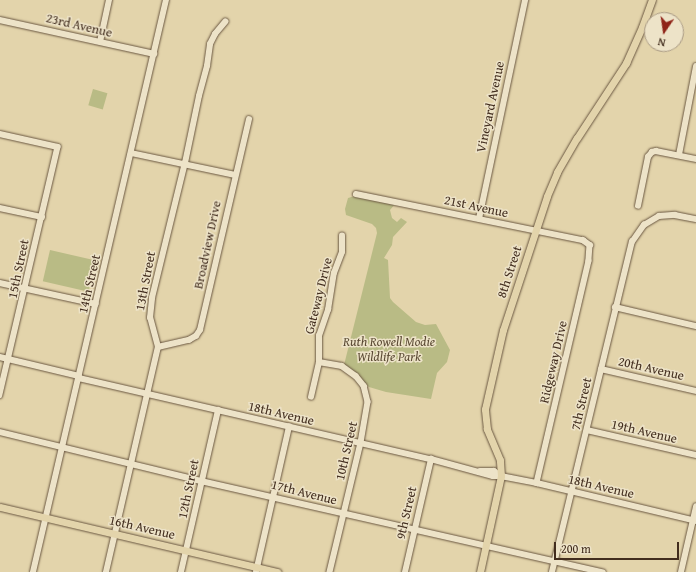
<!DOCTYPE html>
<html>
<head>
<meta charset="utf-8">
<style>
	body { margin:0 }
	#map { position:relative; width:696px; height:572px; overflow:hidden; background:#e3d4ab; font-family:"Gentium Book Plus",serif }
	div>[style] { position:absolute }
	.green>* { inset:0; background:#b9bb85; transform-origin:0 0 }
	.roads { filter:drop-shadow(0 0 1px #6a5741) drop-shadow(0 0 1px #6a5741) }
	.minor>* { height:5.5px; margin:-2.75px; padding:0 2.75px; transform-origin:2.75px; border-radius:2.75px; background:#ede3c8 }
	.major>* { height:7px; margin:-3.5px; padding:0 3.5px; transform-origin:3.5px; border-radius:3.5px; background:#e3d4ab }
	span { translate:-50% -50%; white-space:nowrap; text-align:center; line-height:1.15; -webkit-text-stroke:3px #ede3c8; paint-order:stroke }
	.street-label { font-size:13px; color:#422d1e }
	.park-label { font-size:13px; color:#5a4933; font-style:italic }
	.north { position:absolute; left:644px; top:12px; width:40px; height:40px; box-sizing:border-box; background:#ede3c8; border:1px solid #a99a84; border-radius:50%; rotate:193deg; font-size:11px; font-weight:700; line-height:16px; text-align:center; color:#422d1e }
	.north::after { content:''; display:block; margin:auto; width:14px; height:18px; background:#8f2418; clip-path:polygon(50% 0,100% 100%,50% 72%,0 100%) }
	.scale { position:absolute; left:554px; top:542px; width:125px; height:18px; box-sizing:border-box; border:2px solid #422d1e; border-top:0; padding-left:5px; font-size:12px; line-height:14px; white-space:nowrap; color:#422d1e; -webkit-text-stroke:3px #ede3c8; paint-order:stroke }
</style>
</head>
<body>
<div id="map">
	<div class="green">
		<div style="left:93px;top:89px;width:15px;height:17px;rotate:16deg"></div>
		<div style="clip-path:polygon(355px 196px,395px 204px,390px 210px,392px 218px,397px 222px,401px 218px,407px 222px,393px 237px,392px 245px,384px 258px,388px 260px,390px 298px,393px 302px,416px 322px,425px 325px,436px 324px,450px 350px,447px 362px,437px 373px,431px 399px,386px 392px,369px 387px,344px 365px,377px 233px,376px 228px,372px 224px,346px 215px,345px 209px,348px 198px)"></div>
		<div style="left:50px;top:250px;width:47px;height:32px;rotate:13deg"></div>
	</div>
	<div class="roads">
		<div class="minor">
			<div style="left:0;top:20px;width:158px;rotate:12.4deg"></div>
			<div style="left:100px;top:42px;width:43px;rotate:-77.9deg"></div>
			<div style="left:0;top:134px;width:59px;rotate:12.6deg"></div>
			<div style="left:58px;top:147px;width:255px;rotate:103.2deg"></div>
			<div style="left:131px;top:153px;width:106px;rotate:11.9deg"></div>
			<div style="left:679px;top:155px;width:90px;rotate:-79.1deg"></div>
			<div style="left:356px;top:194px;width:232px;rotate:11.5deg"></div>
			<div style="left:583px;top:240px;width:9px;rotate:36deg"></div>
			<div style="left:590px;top:245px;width:16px;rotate:94deg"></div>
			<div style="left:589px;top:261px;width:228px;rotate:103.2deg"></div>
			<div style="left:638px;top:206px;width:50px;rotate:-78.5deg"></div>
			<div style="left:648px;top:157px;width:6px;rotate:-51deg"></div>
			<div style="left:652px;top:152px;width:4px;rotate:-14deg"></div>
			<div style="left:656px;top:151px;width:41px;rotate:11.3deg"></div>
			<div style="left:0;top:208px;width:43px;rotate:12.1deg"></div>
			<div style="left:479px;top:219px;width:224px;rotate:-78.1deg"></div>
			<div style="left:0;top:283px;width:98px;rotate:12.3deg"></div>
			<div style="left:615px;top:307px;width:83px;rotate:13.2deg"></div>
			<div style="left:158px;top:347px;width:32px;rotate:-13deg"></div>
			<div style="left:189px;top:340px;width:8px;rotate:-30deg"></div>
			<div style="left:196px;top:336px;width:7px;rotate:-56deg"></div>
			<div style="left:200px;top:330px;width:216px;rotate:-76.9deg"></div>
			<div style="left:0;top:357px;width:81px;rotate:13.5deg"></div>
			<div style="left:319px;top:362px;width:23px;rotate:10deg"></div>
			<div style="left:342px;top:366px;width:17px;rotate:36deg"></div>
			<div style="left:356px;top:376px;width:13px;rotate:51deg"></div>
			<div style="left:364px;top:386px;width:16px;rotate:76deg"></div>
			<div style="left:368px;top:402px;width:42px;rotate:99.7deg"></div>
			<div style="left:361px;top:443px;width:133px;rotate:103.5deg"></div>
			<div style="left:601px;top:369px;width:98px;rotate:13deg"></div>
			<div style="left:79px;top:378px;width:361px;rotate:13deg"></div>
			<div style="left:431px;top:459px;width:64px;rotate:15.3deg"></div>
			<div style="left:493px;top:476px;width:8px"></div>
			<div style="left:501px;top:476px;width:37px;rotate:11deg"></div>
			<div style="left:537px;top:483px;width:163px;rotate:13.4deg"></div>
			<div style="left:311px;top:397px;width:36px;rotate:-77deg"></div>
			<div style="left:319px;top:362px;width:26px;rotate:-90deg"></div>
			<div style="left:319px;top:336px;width:28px;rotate:-71deg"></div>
			<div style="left:328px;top:310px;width:37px;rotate:-81deg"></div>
			<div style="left:334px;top:273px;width:22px;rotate:-69deg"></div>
			<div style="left:342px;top:252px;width:16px;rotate:-90deg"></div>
			<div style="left:587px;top:430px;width:112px;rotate:12.9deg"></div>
			<div style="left:0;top:432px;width:207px;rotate:13.7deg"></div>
			<div style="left:201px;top:481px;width:412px;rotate:12.8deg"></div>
			<div style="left:480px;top:471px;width:14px"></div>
			<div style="left:494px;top:471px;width:9px;rotate:36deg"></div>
			<div style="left:33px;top:572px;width:587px;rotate:-76.91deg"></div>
			<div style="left:106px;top:572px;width:231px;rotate:-77deg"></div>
			<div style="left:158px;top:347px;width:30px;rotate:-105deg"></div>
			<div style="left:150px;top:318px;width:20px;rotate:-84deg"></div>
			<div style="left:152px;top:298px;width:139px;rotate:-76.3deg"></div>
			<div style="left:185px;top:163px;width:68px;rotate:-78.2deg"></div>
			<div style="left:199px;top:96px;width:31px;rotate:-75deg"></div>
			<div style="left:207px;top:66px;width:22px;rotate:-82deg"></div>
			<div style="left:210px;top:44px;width:11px;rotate:-63deg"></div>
			<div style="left:215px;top:34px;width:16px;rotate:-50deg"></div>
			<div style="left:181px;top:572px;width:166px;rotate:-77.1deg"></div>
			<div style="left:256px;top:572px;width:149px;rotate:-77.2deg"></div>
			<div style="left:405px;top:572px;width:116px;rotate:-77deg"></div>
			<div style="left:552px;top:572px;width:340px;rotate:-76.4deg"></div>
			<div style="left:632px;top:242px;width:21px;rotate:-55deg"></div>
			<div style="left:644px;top:225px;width:17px;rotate:-31deg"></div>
			<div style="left:659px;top:216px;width:16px;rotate:-4deg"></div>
			<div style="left:675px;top:215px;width:21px;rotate:11deg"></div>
			<div style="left:681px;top:572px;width:67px;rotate:-77deg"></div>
		</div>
		<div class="major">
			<div style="left:0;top:507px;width:285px;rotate:13.2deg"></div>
			<div style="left:480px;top:572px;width:98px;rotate:-77.7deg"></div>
			<div style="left:501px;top:476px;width:16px;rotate:-94deg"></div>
			<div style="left:500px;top:460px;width:34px;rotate:-113deg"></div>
			<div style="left:487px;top:429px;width:20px;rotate:-96deg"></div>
			<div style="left:485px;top:409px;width:81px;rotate:-77.2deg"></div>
			<div style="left:503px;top:330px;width:141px;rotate:-71.8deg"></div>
			<div style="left:547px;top:196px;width:26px;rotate:-67deg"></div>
			<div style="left:557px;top:172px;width:39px;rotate:-60deg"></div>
			<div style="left:577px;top:138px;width:90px;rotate:-56.8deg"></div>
			<div style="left:626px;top:63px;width:39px;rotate:-66deg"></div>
			<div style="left:642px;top:27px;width:29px;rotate:-70deg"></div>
		</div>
	</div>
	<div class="street-label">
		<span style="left:79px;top:26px;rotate:13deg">23rd Avenue</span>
		<span style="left:491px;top:107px;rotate:-78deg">Vineyard Avenue</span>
		<span style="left:476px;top:207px;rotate:12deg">21st Avenue</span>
		<span style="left:208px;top:245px;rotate:-78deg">Broadview Drive</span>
		<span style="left:19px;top:269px;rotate:-78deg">15th Street</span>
		<span style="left:510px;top:272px;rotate:-72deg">8th Street</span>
		<span style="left:146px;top:281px;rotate:-79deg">13th Street</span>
		<span style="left:90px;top:284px;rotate:-77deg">14th Street</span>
		<span style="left:319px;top:296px;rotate:-76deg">Gateway Drive</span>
		<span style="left:554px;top:362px;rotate:-77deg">Ridgeway Drive</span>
		<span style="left:651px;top:369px;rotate:13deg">20th Avenue</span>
		<span style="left:582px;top:404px;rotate:-77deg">7th Street</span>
		<span style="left:281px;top:414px;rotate:13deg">18th Avenue</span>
		<span style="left:644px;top:432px;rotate:13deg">19th Avenue</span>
		<span style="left:347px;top:451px;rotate:-77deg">10th Street</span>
		<span style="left:601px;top:487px;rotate:13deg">18th Avenue</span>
		<span style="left:189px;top:489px;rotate:-78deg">12th Street</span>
		<span style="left:304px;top:493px;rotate:14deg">17th Avenue</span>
		<span style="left:407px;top:513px;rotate:-77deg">9th Street</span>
		<span style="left:142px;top:528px;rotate:13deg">16th Avenue</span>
	</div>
	<div class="park-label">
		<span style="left:389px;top:350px">Ruth Rowell Modie<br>Wildlife Park</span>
	</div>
	<div class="north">N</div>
	<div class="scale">200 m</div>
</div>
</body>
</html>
